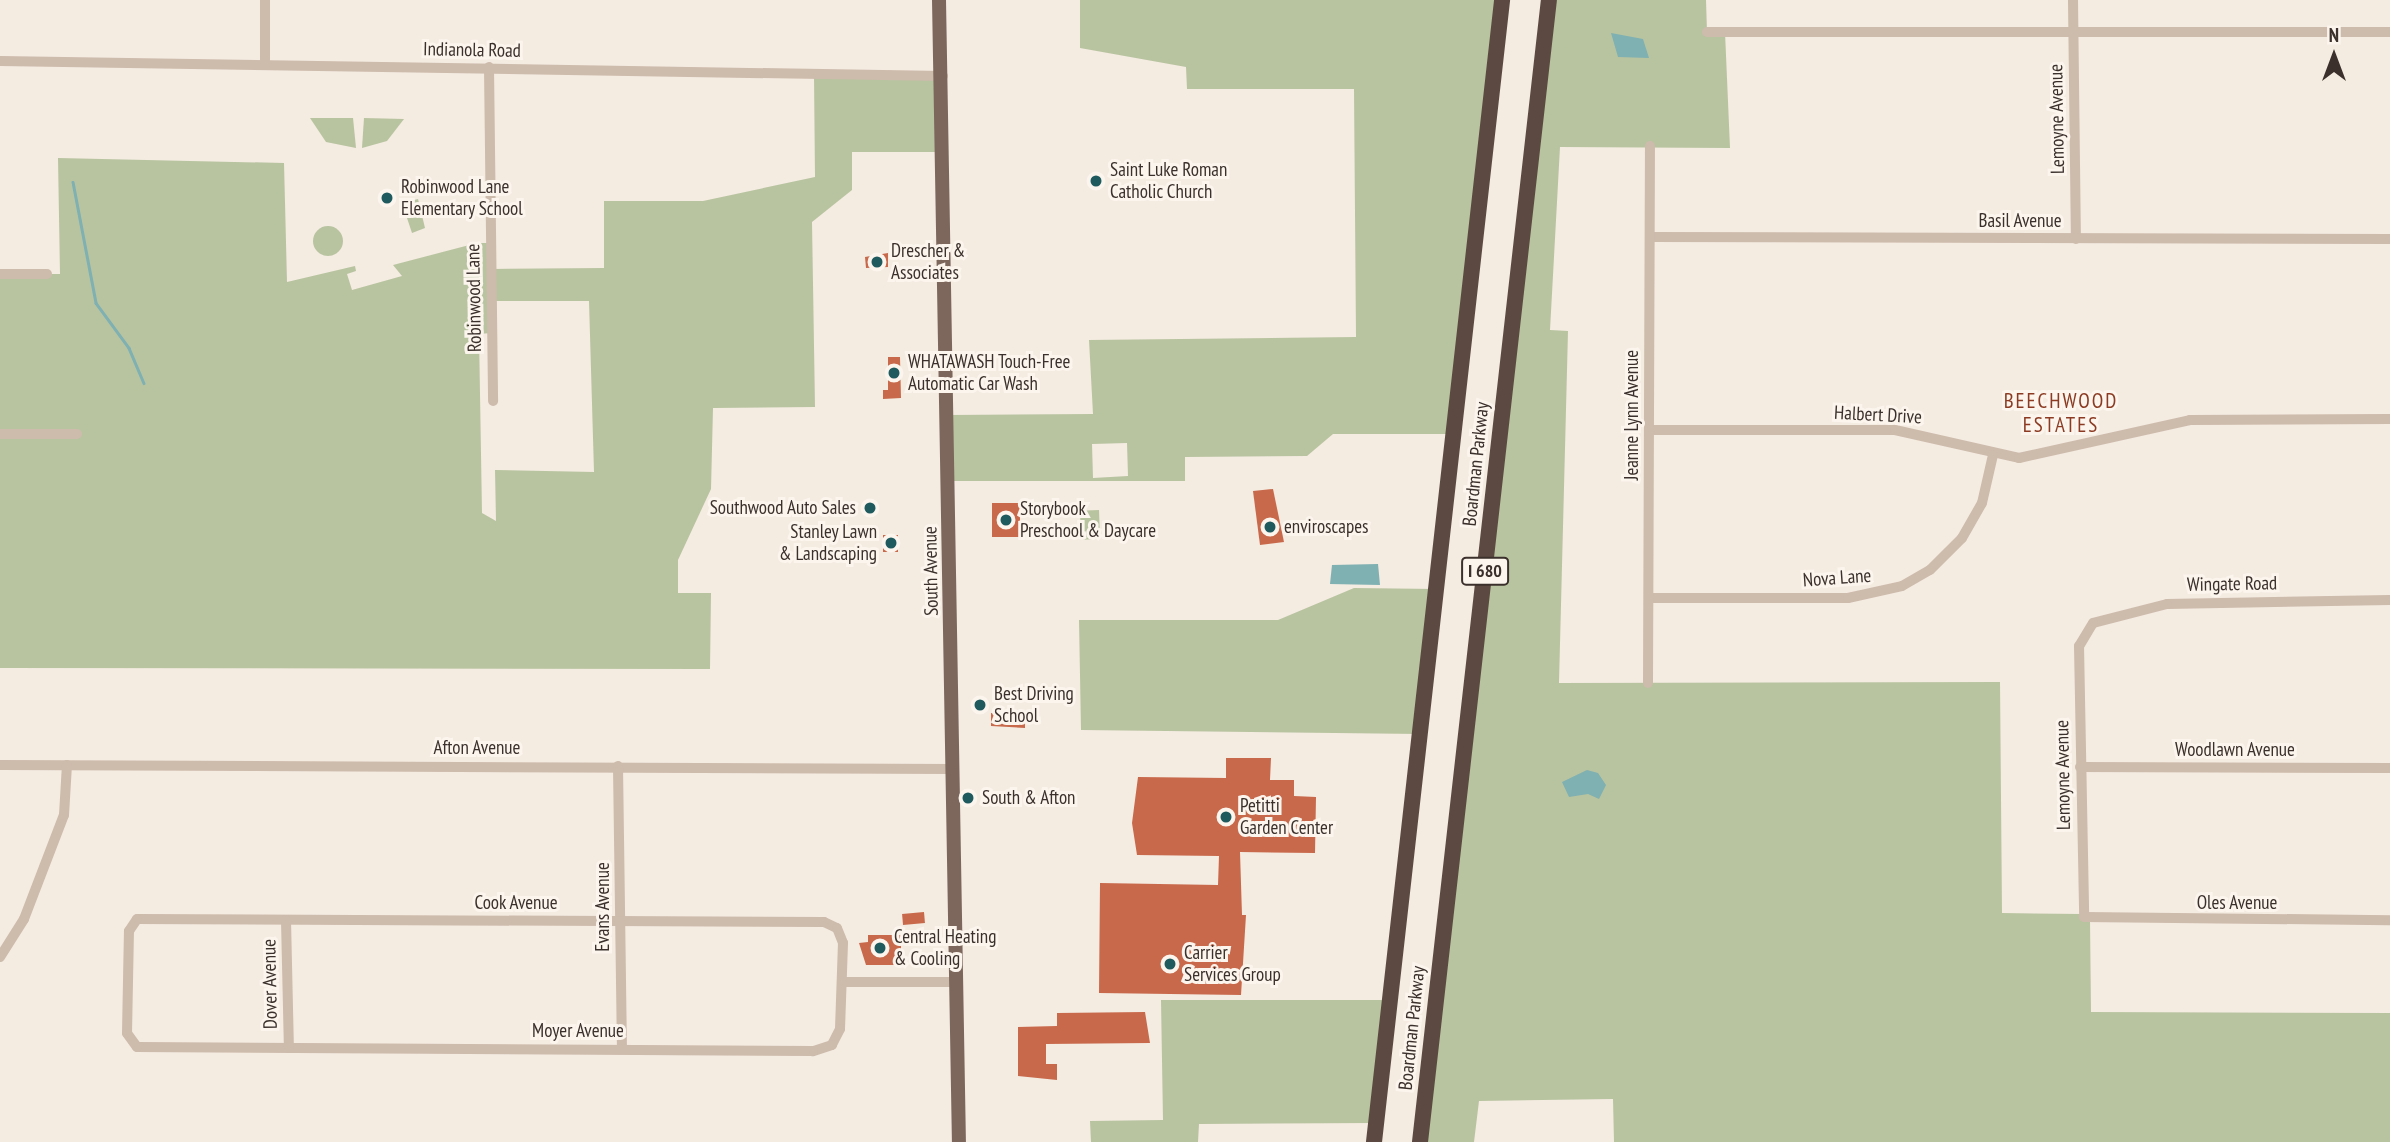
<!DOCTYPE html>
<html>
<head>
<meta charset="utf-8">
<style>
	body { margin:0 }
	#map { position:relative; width:2390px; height:1142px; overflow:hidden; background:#f4ebe1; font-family:"PT Sans Narrow",sans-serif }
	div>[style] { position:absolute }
	.green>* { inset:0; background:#b8c4a0; transform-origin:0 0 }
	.round { border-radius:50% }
	.water>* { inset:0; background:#7fb0b2 }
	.stream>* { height:2.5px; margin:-1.25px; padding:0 1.25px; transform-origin:1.25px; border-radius:1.25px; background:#7fb0b2 }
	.building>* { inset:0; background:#c8694b; transform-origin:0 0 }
	.minor>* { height:10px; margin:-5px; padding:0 5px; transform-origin:5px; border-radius:5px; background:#cdbbac }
	.major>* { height:14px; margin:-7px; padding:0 7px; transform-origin:7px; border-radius:7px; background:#7d675c }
	.highway>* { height:16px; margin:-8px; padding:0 8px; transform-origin:8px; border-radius:8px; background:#5c4a42 }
	.dots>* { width:19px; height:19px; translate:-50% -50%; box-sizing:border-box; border:4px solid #fbf5ee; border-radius:50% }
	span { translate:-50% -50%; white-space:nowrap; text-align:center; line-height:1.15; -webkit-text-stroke:6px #fbf5ee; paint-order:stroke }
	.shield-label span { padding:2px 5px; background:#fbf5ee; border:2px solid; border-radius:5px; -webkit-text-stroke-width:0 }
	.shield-label { font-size:18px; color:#3b302b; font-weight:700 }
	.street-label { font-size:19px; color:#3b302b }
	.poi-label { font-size:19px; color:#3b302b }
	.left { translate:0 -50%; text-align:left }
	.right { translate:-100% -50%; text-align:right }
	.neighbourhood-label { font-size:21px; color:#8c3b22; letter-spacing:2px }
	.north { position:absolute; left:2299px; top:21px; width:70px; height:70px; -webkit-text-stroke:5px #fbf5ee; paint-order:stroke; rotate:0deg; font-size:19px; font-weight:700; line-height:28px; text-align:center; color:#3b302b }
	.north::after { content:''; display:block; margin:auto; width:24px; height:32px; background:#3b302b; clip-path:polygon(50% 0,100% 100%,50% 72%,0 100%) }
</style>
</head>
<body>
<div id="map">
	<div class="green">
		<div style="clip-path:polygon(evenodd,1080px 0,1502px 0,1453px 434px,1333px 434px,1307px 456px,1185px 457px,1185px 481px,949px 481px,948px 415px,1093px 414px,1089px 340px,1356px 337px,1354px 89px,1187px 89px,1186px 67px,1080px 48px,1080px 0,1127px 443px,1128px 476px,1093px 478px,1092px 444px,1127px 443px)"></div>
		<div style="clip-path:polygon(1549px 0,1706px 0,1707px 32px,1725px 32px,1730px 148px,1560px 147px,1550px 330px,1568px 331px,1559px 683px,2000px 682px,2002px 913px,2082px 914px,2090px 920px,2091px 1012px,2390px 1013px,2390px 1142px,1614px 1142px,1613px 1099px,1479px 1101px,1474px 1142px,1420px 1142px)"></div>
		<div style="clip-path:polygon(evenodd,814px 75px,943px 76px,946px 152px,852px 152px,852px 190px,812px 222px,815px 407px,713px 408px,711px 489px,678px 560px,678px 593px,711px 593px,710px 669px,0 668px,0 274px,60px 274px,58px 158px,284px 163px,287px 282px,355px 266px,356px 271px,347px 274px,352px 290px,402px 276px,393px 265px,477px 243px,490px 243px,491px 269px,604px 268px,604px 201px,703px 201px,815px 177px,814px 75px,491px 301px,589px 301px,594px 472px,495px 470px,496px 521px,482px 513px,479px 334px,491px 333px,491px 301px)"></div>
		<div style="clip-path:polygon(310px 118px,353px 118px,356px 148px,326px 142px)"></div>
		<div style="clip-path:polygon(364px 118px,404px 119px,387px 141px,362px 148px)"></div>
		<div style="clip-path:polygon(418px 199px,425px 228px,412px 233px,402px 203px)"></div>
		<div class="round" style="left:313px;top:226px;width:30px;height:30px"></div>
		<div style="left:1099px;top:510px;width:29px;height:19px;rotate:88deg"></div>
		<div style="clip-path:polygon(1354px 588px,1436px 589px,1420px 734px,1081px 730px,1079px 620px,1278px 620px)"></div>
		<div style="clip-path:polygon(1161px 1000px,1390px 1000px,1376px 1123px,1199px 1124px,1198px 1142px,1091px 1142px,1090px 1121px,1163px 1120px)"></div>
	</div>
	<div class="water">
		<div style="clip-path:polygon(1611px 33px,1643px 39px,1649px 58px,1618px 57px)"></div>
		<div style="clip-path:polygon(1378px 564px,1380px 585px,1330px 584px,1332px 565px)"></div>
		<div style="clip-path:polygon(1587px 770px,1598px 773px,1606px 785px,1599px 799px,1588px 794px,1569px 797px,1562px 782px)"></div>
	</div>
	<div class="stream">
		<div style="left:73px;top:182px;width:123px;rotate:79.2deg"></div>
		<div style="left:96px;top:303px;width:56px;rotate:53.7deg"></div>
		<div style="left:129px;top:348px;width:38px;rotate:67deg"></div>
	</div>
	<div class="building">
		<div style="clip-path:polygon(888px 253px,888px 267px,866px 268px,865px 257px)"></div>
		<div style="clip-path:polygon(888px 357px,900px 357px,901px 398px,883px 399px,883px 390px,888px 390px)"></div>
		<div style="clip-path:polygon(1273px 489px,1284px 542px,1260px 545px,1253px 491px)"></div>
		<div style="left:992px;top:503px;width:28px;height:34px"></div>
		<div style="left:883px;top:535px;width:15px;height:17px"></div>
		<div style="clip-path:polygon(991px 713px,1025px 718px,1025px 728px,991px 726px)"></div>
		<div style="clip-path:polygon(1226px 758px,1271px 758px,1270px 780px,1294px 780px,1294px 796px,1316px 797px,1315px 853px,1240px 852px,1242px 915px,1246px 915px,1241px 995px,1099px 993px,1100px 883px,1218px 885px,1219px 856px,1137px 855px,1132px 823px,1138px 777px,1226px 778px)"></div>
		<div style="left:924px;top:912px;width:11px;height:22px;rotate:85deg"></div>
		<div style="clip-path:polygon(868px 935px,901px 935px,901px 965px,866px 965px,859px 943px,868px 942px)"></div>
		<div style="clip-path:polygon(1145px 1012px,1150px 1043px,1046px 1044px,1046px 1064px,1057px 1064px,1057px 1080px,1018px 1076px,1018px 1027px,1057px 1026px,1057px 1013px)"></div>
	</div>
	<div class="minor">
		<div style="left:2073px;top:0;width:239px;rotate:89.3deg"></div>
		<div style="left:1707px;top:32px;width:683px"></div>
		<div style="left:0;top:61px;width:943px;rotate:0.91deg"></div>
		<div style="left:265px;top:64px;width:64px;rotate:-90deg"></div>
		<div style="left:489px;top:67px;width:334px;rotate:89.3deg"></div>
		<div style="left:1650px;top:237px;width:740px;rotate:0.15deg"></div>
		<div style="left:0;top:274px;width:47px"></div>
		<div style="left:1649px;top:430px;width:246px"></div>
		<div style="left:1895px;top:430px;width:127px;rotate:12.7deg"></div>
		<div style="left:2019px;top:458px;width:175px;rotate:-12.5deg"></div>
		<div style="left:2190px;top:420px;width:200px;rotate:-0.3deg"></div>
		<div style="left:0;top:434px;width:77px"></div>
		<div style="left:1649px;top:598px;width:199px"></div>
		<div style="left:1848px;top:598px;width:55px;rotate:-12.5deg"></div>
		<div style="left:1902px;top:586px;width:32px;rotate:-30deg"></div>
		<div style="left:1930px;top:570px;width:45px;rotate:-45deg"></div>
		<div style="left:1962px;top:538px;width:40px;rotate:-60.3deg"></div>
		<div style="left:1982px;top:503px;width:49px;rotate:-77.1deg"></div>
		<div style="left:2390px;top:600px;width:223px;rotate:179deg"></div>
		<div style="left:2167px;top:604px;width:76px;rotate:165.6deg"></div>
		<div style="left:2093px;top:623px;width:27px;rotate:121deg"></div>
		<div style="left:2079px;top:646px;width:271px;rotate:88.9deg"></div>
		<div style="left:2084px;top:917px;width:306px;rotate:0.6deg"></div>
		<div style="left:1648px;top:683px;width:537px;rotate:-89.79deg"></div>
		<div style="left:0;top:765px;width:953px;rotate:0.24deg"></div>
		<div style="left:618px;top:766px;width:283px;rotate:89.2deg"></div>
		<div style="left:2080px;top:767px;width:310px;rotate:0.2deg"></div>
		<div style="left:137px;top:919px;width:687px;rotate:0.25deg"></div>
		<div style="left:824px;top:922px;width:14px;rotate:25deg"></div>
		<div style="left:837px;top:928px;width:16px;rotate:68deg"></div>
		<div style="left:843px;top:943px;width:86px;rotate:92deg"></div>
		<div style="left:840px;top:1029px;width:18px;rotate:117deg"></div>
		<div style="left:832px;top:1045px;width:20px;rotate:162deg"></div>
		<div style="left:813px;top:1051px;width:676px;rotate:-179.66deg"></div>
		<div style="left:137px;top:1047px;width:17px;rotate:-126deg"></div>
		<div style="left:127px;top:1033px;width:102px;rotate:-88.9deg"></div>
		<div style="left:129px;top:931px;width:14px;rotate:-56deg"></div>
		<div style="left:286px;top:920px;width:128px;rotate:88.7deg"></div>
		<div style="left:0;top:957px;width:45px;rotate:-57.7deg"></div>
		<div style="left:24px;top:919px;width:111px;rotate:-69deg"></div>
		<div style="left:64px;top:815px;width:50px;rotate:-86.6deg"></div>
		<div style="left:845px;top:982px;width:112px"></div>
	</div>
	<div class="major">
		<div style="left:939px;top:0;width:1142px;rotate:89deg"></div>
	</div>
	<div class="highway">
		<div style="left:1374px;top:1142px;width:1149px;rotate:-83.6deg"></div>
		<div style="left:1420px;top:1142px;width:1149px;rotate:-83.56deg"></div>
	</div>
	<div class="dots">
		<div style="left:1096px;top:181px;background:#1f5a5e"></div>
		<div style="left:387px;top:198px;background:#1f5a5e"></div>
		<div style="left:877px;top:262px;background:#1f5a5e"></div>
		<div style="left:894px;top:373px;background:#1f5a5e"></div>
		<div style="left:870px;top:508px;background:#1f5a5e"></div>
		<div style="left:1006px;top:520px;background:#1f5a5e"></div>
		<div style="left:1270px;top:527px;background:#1f5a5e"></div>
		<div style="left:891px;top:543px;background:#1f5a5e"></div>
		<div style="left:980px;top:705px;background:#1f5a5e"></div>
		<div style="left:968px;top:798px;background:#1f5a5e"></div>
		<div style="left:1226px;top:817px;background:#1f5a5e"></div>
		<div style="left:880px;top:948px;background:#1f5a5e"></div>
		<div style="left:1170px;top:964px;background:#1f5a5e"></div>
	</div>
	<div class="shield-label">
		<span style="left:1485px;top:571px">I 680</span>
	</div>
	<div class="street-label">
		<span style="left:472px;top:50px;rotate:1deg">Indianola Road</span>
		<span style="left:2057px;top:119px;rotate:-91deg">Lemoyne Avenue</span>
		<span style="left:2020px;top:221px">Basil Avenue</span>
		<span style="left:474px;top:298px;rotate:-91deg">Robinwood Lane</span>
		<span style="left:1632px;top:415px;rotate:-90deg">Jeanne Lynn Avenue</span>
		<span style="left:1878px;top:415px;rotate:3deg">Halbert Drive</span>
		<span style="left:1476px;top:464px;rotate:-84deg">Boardman Parkway</span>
		<span style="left:931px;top:571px;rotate:-91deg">South Avenue</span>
		<span style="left:1837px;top:578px;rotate:-4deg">Nova Lane</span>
		<span style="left:2232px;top:584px;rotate:-1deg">Wingate Road</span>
		<span style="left:477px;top:748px">Afton Avenue</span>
		<span style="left:2235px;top:750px">Woodlawn Avenue</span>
		<span style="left:2063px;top:775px;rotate:-91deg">Lemoyne Avenue</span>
		<span style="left:516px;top:903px">Cook Avenue</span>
		<span style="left:2237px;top:903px">Oles Avenue</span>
		<span style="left:603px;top:907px;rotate:-90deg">Evans Avenue</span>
		<span style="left:270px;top:984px;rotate:-91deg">Dover Avenue</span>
		<span style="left:1412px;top:1028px;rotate:-84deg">Boardman Parkway</span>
		<span style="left:578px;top:1031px">Moyer Avenue</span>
	</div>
	<div class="poi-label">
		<span class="left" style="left:1110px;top:181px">Saint Luke Roman<br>Catholic Church</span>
		<span class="left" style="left:401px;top:198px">Robinwood Lane<br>Elementary School</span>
		<span class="left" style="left:891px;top:262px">Drescher &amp;<br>Associates</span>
		<span class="left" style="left:908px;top:373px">WHATAWASH Touch-Free<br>Automatic Car Wash</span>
		<span class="right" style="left:856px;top:508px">Southwood Auto Sales</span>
		<span class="left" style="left:1020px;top:520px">Storybook<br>Preschool &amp; Daycare</span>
		<span class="left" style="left:1284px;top:527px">enviroscapes</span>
		<span class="right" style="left:877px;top:543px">Stanley Lawn<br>&amp; Landscaping</span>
		<span class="left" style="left:994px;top:705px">Best Driving<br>School</span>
		<span class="left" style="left:982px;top:798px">South &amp; Afton</span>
		<span class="left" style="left:1240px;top:817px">Petitti<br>Garden Center</span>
		<span class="left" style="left:894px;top:948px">Central Heating<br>&amp; Cooling</span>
		<span class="left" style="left:1184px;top:964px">Carrier<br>Services Group</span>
	</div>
	<div class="neighbourhood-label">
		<span style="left:2061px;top:413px">BEECHWOOD<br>ESTATES</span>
	</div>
	<div class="north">N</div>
</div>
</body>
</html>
